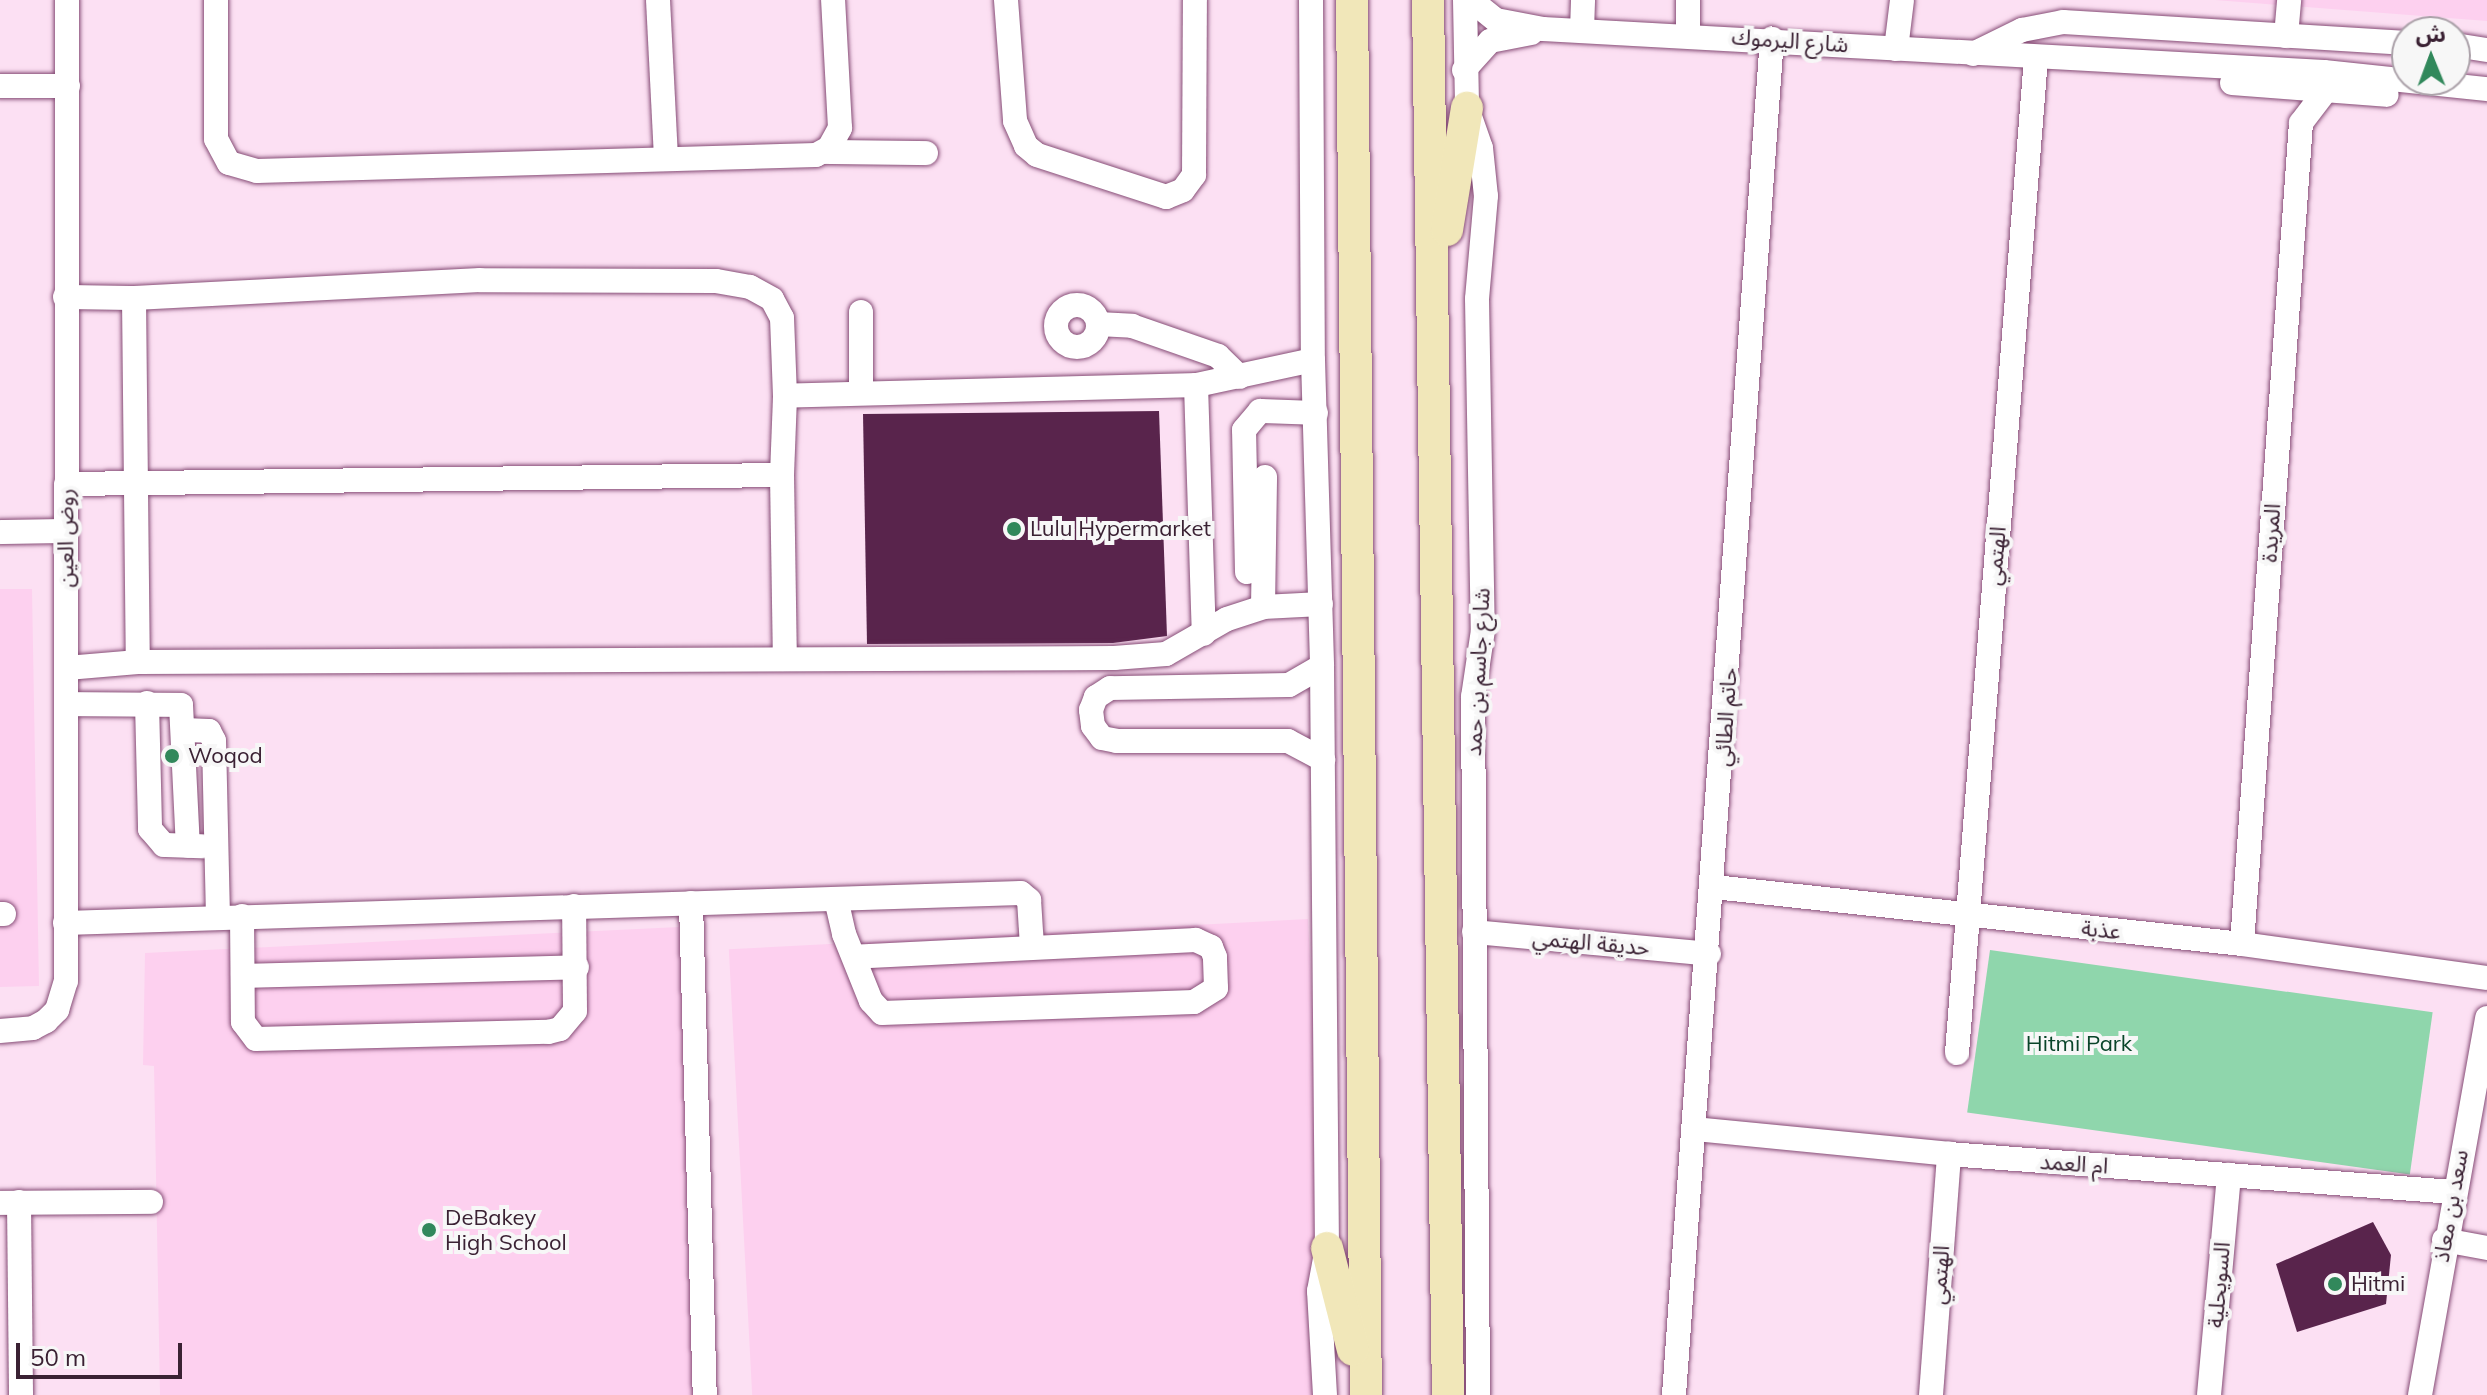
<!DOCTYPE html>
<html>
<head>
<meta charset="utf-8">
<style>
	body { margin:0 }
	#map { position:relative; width:2487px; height:1395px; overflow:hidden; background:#fce0f3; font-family:Mulish,"Noto Sans Arabic",sans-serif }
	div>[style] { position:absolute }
	.built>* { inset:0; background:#fdd0ef; transform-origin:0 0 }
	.green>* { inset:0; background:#8fd6ac; transform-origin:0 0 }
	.building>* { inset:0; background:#59244c }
	.roads { filter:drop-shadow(0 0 2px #864c76) drop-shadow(0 0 2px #864c76) }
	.minor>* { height:24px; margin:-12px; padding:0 12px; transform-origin:12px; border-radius:12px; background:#fff }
	.minor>.ring { margin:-12px; padding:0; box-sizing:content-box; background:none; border:24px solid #fff; border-radius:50% }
	.major>* { height:32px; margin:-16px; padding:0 16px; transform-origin:16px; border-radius:16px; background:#f1e7b9 }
	.dots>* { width:22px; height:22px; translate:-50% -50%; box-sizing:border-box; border:4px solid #f7f7f7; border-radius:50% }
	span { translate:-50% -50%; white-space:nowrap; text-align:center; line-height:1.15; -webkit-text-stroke:8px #f7f7f7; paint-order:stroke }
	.street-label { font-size:22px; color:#3a2133 }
	.poi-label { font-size:22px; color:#3a2133 }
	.left { translate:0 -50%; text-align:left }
	.park-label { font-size:22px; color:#094429 }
	.north { position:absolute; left:2391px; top:16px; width:80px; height:80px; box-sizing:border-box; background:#f7f7f7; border:2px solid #aba1a9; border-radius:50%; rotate:359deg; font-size:22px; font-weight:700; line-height:32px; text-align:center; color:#3a2133 }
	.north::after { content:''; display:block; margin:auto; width:28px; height:36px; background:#31885b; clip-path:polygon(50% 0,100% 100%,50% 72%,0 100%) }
	.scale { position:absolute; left:16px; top:1343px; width:166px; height:36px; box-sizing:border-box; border:4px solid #3a2133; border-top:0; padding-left:10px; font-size:24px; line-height:28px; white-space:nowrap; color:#3a2133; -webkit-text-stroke:6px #f7f7f7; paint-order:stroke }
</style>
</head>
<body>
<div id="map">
	<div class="built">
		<div style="clip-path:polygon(2215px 0,2487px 0,2487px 21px)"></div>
		<div style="clip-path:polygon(0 589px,32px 589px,39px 986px,0 987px)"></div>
		<div style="left:1308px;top:919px;width:477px;height:580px;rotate:87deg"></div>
		<div style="clip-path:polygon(679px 927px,714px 1395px,160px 1395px,154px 1066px,143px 1065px,145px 953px)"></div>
	</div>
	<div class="green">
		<div style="left:1990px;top:950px;width:447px;height:164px;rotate:8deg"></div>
	</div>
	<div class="building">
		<div style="clip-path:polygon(1159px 411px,1167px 636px,1113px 643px,867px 644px,863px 414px)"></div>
		<div style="clip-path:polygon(2373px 1222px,2391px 1255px,2386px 1304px,2297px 1332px,2276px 1264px)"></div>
	</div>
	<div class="roads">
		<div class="minor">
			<div style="left:216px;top:0;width:139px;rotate:90deg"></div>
			<div style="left:216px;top:139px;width:27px;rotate:62deg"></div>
			<div style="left:229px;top:163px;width:29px;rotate:16deg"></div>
			<div style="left:257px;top:171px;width:559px;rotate:-1.64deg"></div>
			<div style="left:816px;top:155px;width:15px;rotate:-28deg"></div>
			<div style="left:829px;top:148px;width:23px;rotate:-61deg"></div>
			<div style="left:840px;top:128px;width:128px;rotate:-93.1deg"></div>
			<div style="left:658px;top:0;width:159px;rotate:87.1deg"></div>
			<div style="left:1006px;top:0;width:121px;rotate:85.7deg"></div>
			<div style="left:1015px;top:121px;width:27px;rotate:66deg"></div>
			<div style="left:1026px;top:146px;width:14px;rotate:39deg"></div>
			<div style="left:1037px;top:155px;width:136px;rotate:18deg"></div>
			<div style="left:1166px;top:197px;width:18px;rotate:-22deg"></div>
			<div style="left:1183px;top:190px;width:19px;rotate:-54deg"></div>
			<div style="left:1194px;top:175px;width:175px;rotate:-89.7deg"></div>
			<div style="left:1311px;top:0;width:360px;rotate:89.7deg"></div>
			<div style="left:1313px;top:360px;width:306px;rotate:88.3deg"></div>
			<div style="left:1322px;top:666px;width:582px;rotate:89.51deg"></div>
			<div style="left:1327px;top:1248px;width:44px;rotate:100.5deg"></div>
			<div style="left:1319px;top:1291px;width:104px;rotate:86.7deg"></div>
			<div style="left:1465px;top:0;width:108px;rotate:88.9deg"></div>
			<div style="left:1467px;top:108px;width:42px;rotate:70.7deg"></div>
			<div style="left:1481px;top:148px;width:48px;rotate:84.1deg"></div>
			<div style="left:1486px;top:196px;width:103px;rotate:95deg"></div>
			<div style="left:1477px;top:299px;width:331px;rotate:89deg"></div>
			<div style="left:1483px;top:630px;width:68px;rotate:98.5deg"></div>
			<div style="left:1473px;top:697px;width:698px;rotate:89.59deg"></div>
			<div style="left:1471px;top:0;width:32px;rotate:39deg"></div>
			<div style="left:1496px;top:20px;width:48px;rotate:10.8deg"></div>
			<div style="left:1543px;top:29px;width:782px;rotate:3.15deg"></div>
			<div style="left:2324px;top:72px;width:164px;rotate:6deg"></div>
			<div style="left:1582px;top:30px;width:30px;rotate:-88deg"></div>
			<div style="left:1688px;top:33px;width:33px;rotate:-90deg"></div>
			<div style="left:2286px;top:36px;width:36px;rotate:-85deg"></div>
			<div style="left:2455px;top:45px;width:32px;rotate:9deg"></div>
			<div style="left:1896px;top:49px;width:49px;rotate:-83deg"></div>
			<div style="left:1973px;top:54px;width:55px;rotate:-26.1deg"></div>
			<div style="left:2022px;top:30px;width:42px;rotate:-11deg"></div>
			<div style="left:2063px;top:22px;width:345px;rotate:3.5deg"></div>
			<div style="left:1464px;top:70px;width:39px;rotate:-48deg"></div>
			<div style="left:1490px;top:41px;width:42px;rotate:-11deg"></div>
			<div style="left:2232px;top:83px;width:155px;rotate:4.4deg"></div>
			<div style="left:0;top:86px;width:68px"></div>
			<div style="left:823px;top:152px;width:103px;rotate:0.6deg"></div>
			<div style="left:65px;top:297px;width:69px;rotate:0.8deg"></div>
			<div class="ring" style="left:1056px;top:305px;width:18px;height:18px"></div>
			<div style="left:1098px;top:324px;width:34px;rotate:3deg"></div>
			<div style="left:1132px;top:326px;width:91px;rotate:19.2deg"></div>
			<div style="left:1218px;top:356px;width:30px;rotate:44deg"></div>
			<div style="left:1313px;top:360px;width:120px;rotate:167.9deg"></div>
			<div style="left:1196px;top:385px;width:411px;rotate:178.5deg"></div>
			<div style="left:785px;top:396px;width:78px;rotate:-92.2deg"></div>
			<div style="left:782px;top:318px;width:21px;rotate:-118deg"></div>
			<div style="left:772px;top:299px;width:25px;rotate:-151deg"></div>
			<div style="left:750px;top:287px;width:35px;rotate:-170deg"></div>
			<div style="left:716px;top:281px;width:236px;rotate:-179.8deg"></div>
			<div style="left:480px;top:280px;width:346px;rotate:177deg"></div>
			<div style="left:134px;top:298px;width:364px;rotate:89.4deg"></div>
			<div style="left:138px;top:662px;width:976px;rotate:-0.23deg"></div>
			<div style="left:1114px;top:658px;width:52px;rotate:-4.4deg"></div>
			<div style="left:1166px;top:654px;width:70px;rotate:-29.8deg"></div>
			<div style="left:1227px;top:619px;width:38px;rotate:-18deg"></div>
			<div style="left:1263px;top:607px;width:58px;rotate:-3deg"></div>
			<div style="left:1196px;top:385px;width:249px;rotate:88.2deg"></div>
			<div style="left:861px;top:393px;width:81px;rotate:-90deg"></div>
			<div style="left:782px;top:475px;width:79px;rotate:-87.8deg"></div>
			<div style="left:66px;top:484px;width:716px;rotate:-0.72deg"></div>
			<div style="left:782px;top:475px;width:184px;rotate:89.1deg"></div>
			<div style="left:0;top:532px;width:66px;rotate:-0.9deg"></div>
			<div style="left:1247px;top:572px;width:142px;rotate:-91.2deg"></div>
			<div style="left:1244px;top:430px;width:25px;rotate:-50deg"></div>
			<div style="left:1260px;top:411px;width:56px;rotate:2deg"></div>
			<div style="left:1263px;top:607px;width:130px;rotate:-89.1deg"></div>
			<div style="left:1322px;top:666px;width:38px;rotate:150deg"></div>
			<div style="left:1289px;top:685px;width:179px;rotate:179deg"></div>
			<div style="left:1110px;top:688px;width:17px;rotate:147deg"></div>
			<div style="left:1096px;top:697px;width:14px;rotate:111deg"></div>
			<div style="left:1091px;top:710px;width:16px;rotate:83deg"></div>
			<div style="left:1093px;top:726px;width:15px;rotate:53deg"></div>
			<div style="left:1102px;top:738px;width:15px;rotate:11deg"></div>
			<div style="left:1117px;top:741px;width:171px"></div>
			<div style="left:1288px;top:741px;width:40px;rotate:28deg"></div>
			<div style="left:67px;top:668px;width:71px;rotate:-4.8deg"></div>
			<div style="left:147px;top:703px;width:126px;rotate:88.6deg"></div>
			<div style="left:150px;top:829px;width:21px;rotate:49deg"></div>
			<div style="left:164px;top:845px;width:38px;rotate:2deg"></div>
			<div style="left:67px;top:704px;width:114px;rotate:0.5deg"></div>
			<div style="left:181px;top:705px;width:141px;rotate:87.2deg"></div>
			<div style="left:184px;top:730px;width:25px;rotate:2deg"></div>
			<div style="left:209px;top:731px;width:11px;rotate:63deg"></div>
			<div style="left:214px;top:741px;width:176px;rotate:88.7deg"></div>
			<div style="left:1714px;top:887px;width:531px;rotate:6.16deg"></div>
			<div style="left:2242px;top:944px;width:247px;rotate:7.9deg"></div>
			<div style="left:836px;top:899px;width:36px;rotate:77deg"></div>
			<div style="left:844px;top:934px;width:72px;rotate:68.1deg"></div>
			<div style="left:871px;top:1001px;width:16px;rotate:47deg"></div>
			<div style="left:882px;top:1013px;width:312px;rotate:-2deg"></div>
			<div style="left:1194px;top:1002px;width:26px;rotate:-32deg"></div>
			<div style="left:1216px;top:988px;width:31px;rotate:-92deg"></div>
			<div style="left:1215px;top:957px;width:11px;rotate:-112deg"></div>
			<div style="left:1211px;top:947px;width:17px;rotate:-155deg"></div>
			<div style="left:1196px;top:940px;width:342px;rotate:177.2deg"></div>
			<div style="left:691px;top:903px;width:492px;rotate:88.4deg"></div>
			<div style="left:0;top:914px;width:4px"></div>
			<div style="left:242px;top:916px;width:106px;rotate:89.5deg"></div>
			<div style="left:243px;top:1022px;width:21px;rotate:53deg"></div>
			<div style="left:256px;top:1039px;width:292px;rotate:-1.4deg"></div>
			<div style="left:548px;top:1032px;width:12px;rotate:-14deg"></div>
			<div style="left:560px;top:1029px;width:23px;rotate:-50deg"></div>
			<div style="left:575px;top:1011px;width:105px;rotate:-90.5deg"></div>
			<div style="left:65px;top:923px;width:956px;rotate:-1.8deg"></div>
			<div style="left:1021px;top:893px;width:11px;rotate:41deg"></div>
			<div style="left:1029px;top:900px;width:46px;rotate:86.3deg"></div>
			<div style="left:1474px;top:932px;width:236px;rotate:5.3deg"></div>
			<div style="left:2242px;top:944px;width:823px;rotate:-85.89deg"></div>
			<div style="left:2301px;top:123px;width:43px;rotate:-52.6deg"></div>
			<div style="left:243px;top:976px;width:334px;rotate:-1.5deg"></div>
			<div style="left:0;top:1031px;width:33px;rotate:-5deg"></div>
			<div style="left:33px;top:1028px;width:15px;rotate:-28deg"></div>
			<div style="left:46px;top:1021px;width:16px;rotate:-45deg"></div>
			<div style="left:57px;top:1010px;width:30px;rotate:-73deg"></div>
			<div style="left:66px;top:981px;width:981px;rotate:-89.94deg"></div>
			<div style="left:1957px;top:1053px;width:997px;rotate:-85.46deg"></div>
			<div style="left:1695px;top:1129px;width:255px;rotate:5.6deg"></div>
			<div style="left:1949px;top:1154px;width:505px;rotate:4.31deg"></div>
			<div style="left:19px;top:1202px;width:193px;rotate:89.4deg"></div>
			<div style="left:0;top:1203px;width:151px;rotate:-0.4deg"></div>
			<div style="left:2444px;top:1240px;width:44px;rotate:10.5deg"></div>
			<div style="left:1674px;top:1395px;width:1360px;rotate:-85.87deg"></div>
			<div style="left:1931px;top:1395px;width:242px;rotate:-85.7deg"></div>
			<div style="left:2209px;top:1395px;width:221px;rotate:-84.8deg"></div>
			<div style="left:2420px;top:1395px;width:383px;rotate:-79.9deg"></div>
		</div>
		<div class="major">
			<div style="left:1352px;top:0;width:1395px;rotate:89.43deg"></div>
			<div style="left:1428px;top:0;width:1395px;rotate:89.18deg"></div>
			<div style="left:1447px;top:230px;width:124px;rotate:-80.7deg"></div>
			<div style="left:1327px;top:1248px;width:105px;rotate:75.7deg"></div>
		</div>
	</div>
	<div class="dots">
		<div style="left:1014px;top:529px;background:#31885b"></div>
		<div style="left:172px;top:756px;background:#31885b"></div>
		<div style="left:429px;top:1230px;background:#31885b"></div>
		<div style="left:2335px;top:1284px;background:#31885b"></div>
	</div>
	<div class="street-label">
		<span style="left:1790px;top:41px;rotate:4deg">شارع اليرموك</span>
		<span style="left:2271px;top:533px;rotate:-86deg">المريدة</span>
		<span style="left:66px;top:538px;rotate:-90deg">روض العين</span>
		<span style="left:1996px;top:556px;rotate:-85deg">الهتمي</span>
		<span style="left:1478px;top:672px;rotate:-87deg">شارع جاسم بن حمد</span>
		<span style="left:1726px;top:717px;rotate:-86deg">حاتم الطائي</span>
		<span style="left:2101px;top:930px;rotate:6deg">عذبة</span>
		<span style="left:1591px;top:943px;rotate:5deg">حديقة الهتمي</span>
		<span style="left:2074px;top:1164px;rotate:4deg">ام العمد</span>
		<span style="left:2451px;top:1206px;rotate:-80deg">سعد بن معاذ</span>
		<span style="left:1940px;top:1275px;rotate:-86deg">الهتمي</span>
		<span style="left:2219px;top:1285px;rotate:-85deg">السويحلية</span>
	</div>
	<div class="poi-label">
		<span class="left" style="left:1030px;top:529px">Lulu Hypermarket</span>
		<span class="left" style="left:188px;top:756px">Woqod</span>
		<span class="left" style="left:445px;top:1230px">DeBakey<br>High School</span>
		<span class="left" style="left:2351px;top:1284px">Hitmi</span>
	</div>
	<div class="park-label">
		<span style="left:2079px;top:1044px">Hitmi Park</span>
	</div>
	<div class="north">ش</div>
	<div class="scale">50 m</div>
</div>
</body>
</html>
